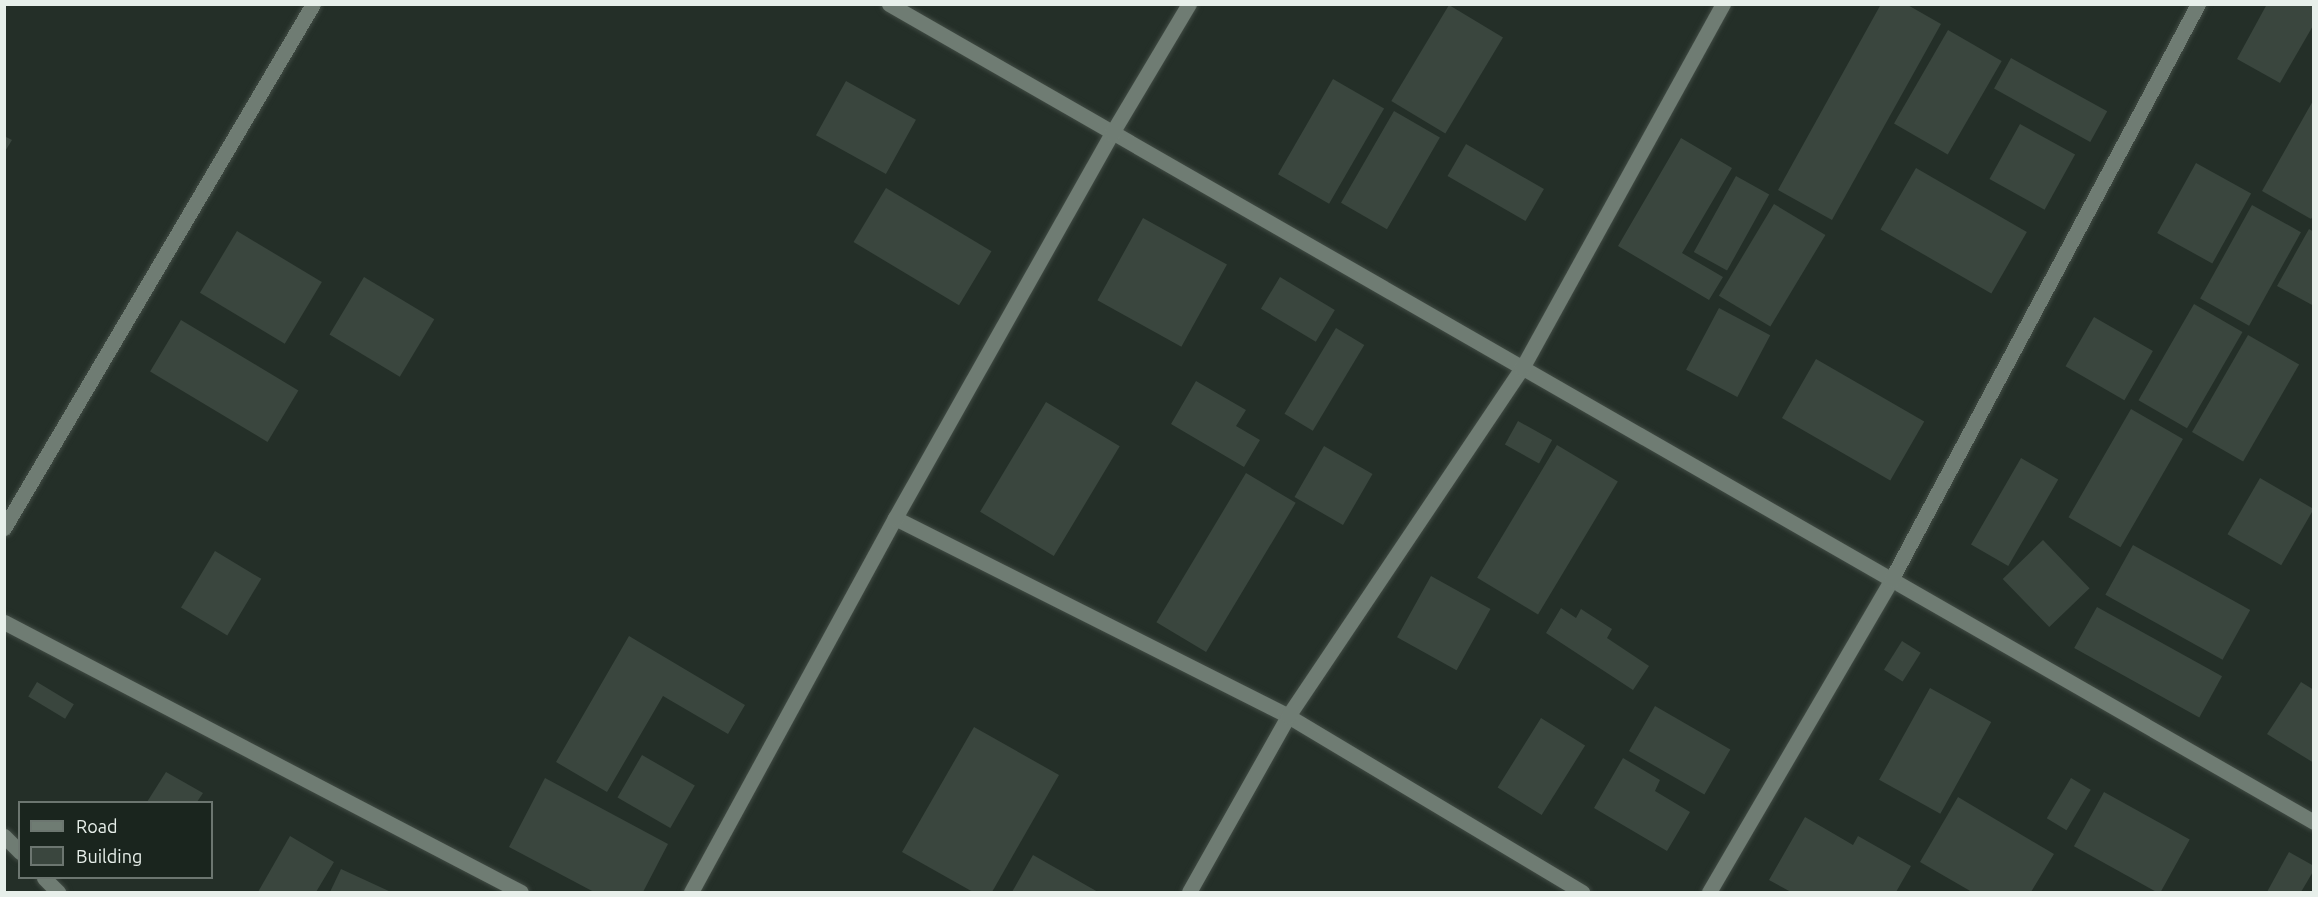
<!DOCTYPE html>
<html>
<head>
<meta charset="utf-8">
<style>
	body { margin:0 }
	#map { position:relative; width:2318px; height:897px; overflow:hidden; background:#242f28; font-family:Ubuntu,sans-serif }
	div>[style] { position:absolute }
	.building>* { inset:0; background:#3a463e; transform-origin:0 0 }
	.roads { filter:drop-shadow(0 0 2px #414b44) drop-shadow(0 0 2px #414b44) }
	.minor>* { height:15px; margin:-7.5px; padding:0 7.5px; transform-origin:7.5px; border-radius:7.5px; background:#6f7c73 }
	.tertiary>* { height:15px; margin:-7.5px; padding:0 7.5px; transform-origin:7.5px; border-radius:7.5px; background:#6f7c73 }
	span { translate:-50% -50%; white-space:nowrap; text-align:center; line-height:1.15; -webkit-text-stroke:5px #1a251e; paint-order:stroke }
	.frame { position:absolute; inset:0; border:6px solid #e7efea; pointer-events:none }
	.legend { position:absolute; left:18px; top:801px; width:195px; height:78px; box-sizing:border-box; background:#1a251e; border:2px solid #6c7670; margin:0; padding:8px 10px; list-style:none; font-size:18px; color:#e7efea }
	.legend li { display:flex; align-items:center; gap:12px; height:30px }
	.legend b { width:30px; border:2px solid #6c7670 }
</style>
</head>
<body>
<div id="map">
	<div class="building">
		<div style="clip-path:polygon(1881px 4px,1906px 4px,1941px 24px,1832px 220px,1778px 190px)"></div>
		<div style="clip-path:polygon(2267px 4px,2314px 4px,2314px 24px,2280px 83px,2237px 59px)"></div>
		<div style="left:1449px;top:5px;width:63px;height:112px;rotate:31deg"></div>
		<div style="left:1948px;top:30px;width:62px;height:108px;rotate:30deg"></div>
		<div style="left:2011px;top:58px;width:110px;height:35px;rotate:29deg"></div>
		<div style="left:1333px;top:79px;width:59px;height:110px;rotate:30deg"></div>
		<div style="left:846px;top:81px;width:80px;height:62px;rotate:29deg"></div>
		<div style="clip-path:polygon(2314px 99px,2314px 215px,2311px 219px,2262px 191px)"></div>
		<div style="left:1394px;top:111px;width:53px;height:106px;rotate:30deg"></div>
		<div style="left:2020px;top:124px;width:63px;height:63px;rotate:29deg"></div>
		<div style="clip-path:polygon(4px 136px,12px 140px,4px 153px)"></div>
		<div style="clip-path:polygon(1681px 138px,1732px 168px,1682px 253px,1723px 277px,1709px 300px,1618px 246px)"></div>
		<div style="left:1466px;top:144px;width:90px;height:37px;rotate:30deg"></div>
		<div style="left:2196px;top:163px;width:63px;height:80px;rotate:29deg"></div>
		<div style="left:1916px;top:168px;width:128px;height:71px;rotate:30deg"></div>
		<div style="left:1736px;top:176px;width:38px;height:87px;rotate:29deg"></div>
		<div style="left:886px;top:188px;width:123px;height:63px;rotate:31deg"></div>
		<div style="left:1774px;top:204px;width:60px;height:107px;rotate:31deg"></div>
		<div style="left:2252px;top:205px;width:56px;height:107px;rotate:29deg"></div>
		<div style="left:1143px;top:218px;width:96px;height:94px;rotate:29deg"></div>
		<div style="clip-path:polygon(2309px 229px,2314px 232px,2314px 306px,2277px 286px)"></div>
		<div style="left:237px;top:231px;width:99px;height:72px;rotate:31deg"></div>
		<div style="left:364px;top:277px;width:82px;height:67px;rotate:31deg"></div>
		<div style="left:1280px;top:277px;width:64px;height:37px;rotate:31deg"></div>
		<div style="left:2194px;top:304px;width:56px;height:111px;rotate:30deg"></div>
		<div style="left:1719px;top:308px;width:58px;height:70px;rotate:28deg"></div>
		<div style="left:2094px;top:317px;width:68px;height:57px;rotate:30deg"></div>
		<div style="left:181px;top:320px;width:137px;height:60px;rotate:31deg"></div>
		<div style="left:1336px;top:328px;width:33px;height:100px;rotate:31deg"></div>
		<div style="left:2248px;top:335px;width:59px;height:112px;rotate:30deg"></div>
		<div style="left:1816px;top:359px;width:125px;height:68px;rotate:30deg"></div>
		<div style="clip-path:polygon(1196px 381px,1246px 410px,1236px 426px,1260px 440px,1244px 467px,1171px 424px)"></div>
		<div style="left:1046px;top:402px;width:86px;height:128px;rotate:31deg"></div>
		<div style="left:2131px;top:409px;width:60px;height:125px;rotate:30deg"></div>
		<div style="left:1518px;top:421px;width:39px;height:27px;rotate:29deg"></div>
		<div style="left:1557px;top:445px;width:71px;height:155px;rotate:31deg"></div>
		<div style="left:1324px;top:446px;width:56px;height:59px;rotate:30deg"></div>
		<div style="left:2021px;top:458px;width:43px;height:100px;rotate:30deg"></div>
		<div style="left:1246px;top:473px;width:58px;height:174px;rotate:31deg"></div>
		<div style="left:2260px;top:478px;width:62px;height:65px;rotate:30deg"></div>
		<div style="left:2043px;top:540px;width:67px;height:56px;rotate:46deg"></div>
		<div style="left:2133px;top:545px;width:134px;height:57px;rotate:29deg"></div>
		<div style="left:215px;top:551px;width:54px;height:66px;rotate:31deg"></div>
		<div style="left:1431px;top:576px;width:68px;height:70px;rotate:29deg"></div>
		<div style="left:2097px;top:607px;width:143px;height:47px;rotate:29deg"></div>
		<div style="clip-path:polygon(1561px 608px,1576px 618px,1581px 609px,1612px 629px,1607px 638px,1649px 666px,1633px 690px,1546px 633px)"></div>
		<div style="clip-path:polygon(629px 636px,745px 705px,728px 734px,663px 696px,607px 792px,556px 762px)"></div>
		<div style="left:1902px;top:641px;width:22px;height:34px;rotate:32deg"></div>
		<div style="left:37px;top:682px;width:43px;height:17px;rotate:31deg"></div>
		<div style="clip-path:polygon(2301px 682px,2314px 690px,2314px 763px,2267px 734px)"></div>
		<div style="left:1930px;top:688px;width:70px;height:105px;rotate:29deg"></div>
		<div style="left:1655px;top:706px;width:87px;height:52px;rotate:30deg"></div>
		<div style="left:1541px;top:718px;width:52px;height:82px;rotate:32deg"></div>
		<div style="clip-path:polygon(974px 727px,1059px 775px,992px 892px,973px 892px,902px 852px)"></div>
		<div style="left:642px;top:755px;width:61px;height:49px;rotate:30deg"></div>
		<div style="clip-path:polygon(1623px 758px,1660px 780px,1655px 791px,1690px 812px,1667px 851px,1594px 808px)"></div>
		<div style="clip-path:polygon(166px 772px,203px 793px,197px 802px,147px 802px)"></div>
		<div style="clip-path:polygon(545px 778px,668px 844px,643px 892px,594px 892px,509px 847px)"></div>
		<div style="left:2071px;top:778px;width:23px;height:47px;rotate:31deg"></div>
		<div style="left:2104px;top:792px;width:98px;height:62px;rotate:29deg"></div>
		<div style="clip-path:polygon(1958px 797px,2054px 854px,2031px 892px,1972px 892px,1920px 862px)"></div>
		<div style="clip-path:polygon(1805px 817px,1853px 845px,1858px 836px,1911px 866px,1896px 892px,1791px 892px,1769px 880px)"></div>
		<div style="clip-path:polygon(290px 836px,334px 862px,316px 892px,258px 892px)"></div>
		<div style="clip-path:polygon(2289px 852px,2314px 866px,2314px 870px,2301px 892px,2267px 892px)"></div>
		<div style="clip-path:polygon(1033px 855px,1098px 892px,1012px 892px)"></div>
		<div style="clip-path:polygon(341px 869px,391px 892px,330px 892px)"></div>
	</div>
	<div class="roads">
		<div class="minor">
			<div style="left:889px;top:4px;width:1643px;rotate:29.86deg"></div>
			<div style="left:895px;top:518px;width:440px;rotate:26.7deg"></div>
			<div style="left:1288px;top:716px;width:343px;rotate:30.9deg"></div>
			<div style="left:4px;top:528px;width:608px;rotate:-59.47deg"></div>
			<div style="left:4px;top:622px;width:583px;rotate:27.58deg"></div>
			<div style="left:691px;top:892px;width:426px;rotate:-61.4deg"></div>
			<div style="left:895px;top:518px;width:442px;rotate:-60.6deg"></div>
			<div style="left:1112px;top:133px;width:150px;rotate:-59.2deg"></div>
			<div style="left:1189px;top:892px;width:202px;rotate:-60.6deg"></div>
			<div style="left:1288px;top:716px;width:419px;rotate:-56.1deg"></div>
			<div style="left:1522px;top:368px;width:416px;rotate:-61.1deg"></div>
			<div style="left:1709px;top:892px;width:361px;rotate:-59.7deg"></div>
			<div style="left:1891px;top:580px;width:653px;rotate:-61.94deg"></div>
		</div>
		<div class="tertiary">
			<div style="left:4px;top:836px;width:23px;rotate:45deg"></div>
			<div style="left:44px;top:878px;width:20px;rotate:45deg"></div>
		</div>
	</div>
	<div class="frame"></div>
	<ul class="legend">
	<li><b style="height:8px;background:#6f7c73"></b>Road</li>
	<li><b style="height:16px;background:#3a463e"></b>Building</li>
	</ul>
</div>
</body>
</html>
